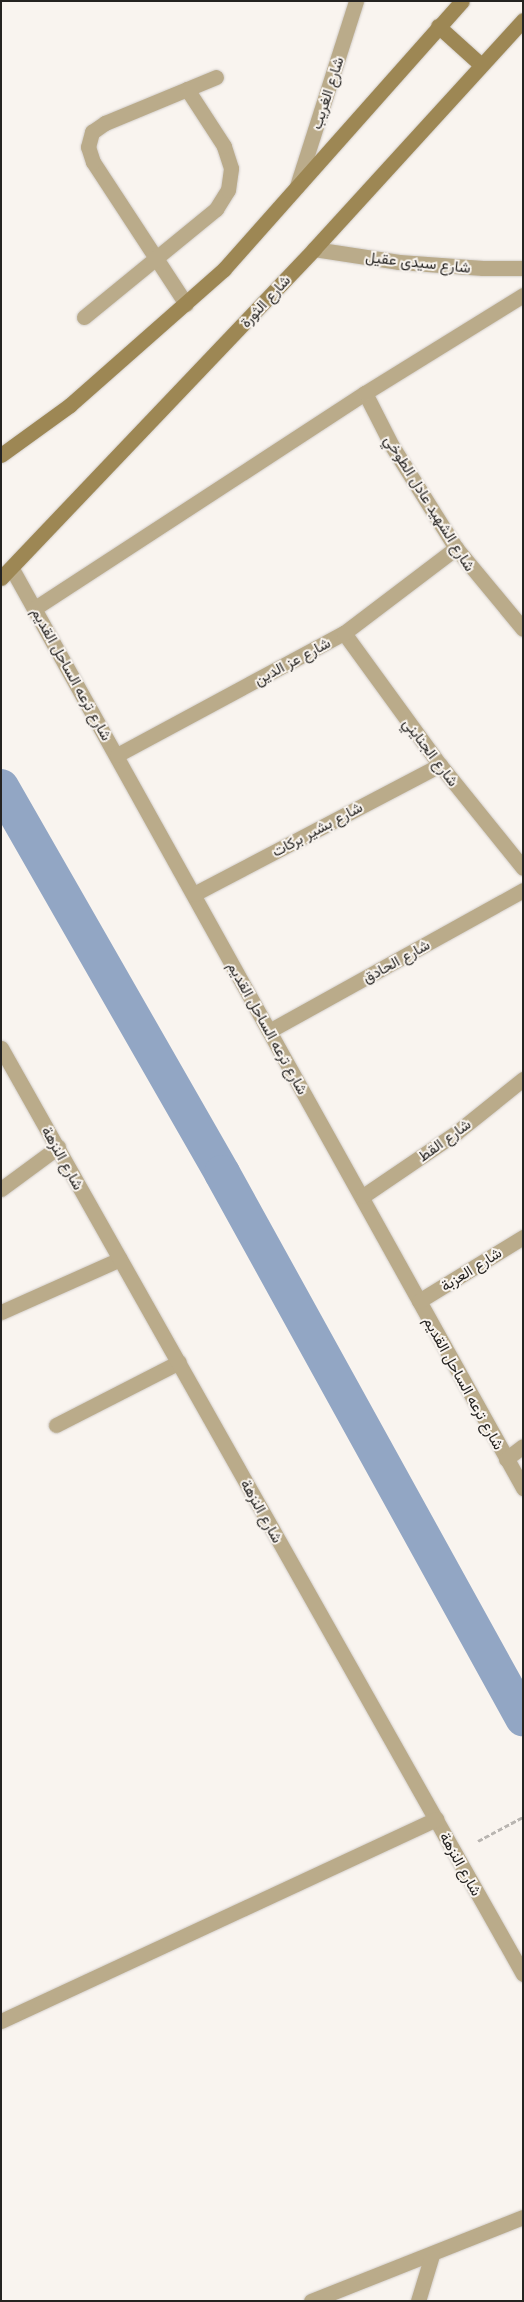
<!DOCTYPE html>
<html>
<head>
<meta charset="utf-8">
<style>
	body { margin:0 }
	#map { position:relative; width:524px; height:2302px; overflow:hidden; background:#f9f4ef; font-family:Quicksand,Vazirmatn,sans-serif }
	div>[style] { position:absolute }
	.canal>* { height:36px; margin:-18px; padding:0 18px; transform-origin:18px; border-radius:18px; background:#92a6c4 }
	.path>* { height:3px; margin-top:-1.5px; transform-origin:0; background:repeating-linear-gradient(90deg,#b9b5b1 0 5px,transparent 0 7.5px) }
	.roads { filter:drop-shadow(0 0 1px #d3ceca) drop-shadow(0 0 1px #d3ceca) }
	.service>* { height:15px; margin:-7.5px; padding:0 7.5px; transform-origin:7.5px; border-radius:7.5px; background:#baab8a }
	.minor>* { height:15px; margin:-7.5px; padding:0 7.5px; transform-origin:7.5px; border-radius:7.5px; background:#baab8a }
	.secondary>* { height:15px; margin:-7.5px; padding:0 7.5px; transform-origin:7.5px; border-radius:7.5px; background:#9d8754 }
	span { translate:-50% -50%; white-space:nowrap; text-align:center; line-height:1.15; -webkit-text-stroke:4px #f9f4ef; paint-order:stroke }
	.street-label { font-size:15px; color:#252321 }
	.frame { position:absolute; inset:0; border:2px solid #252321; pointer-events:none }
</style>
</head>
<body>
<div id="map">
	<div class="canal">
		<div style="left:1px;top:787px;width:445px;rotate:60.2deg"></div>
		<div style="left:222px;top:1173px;width:623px;rotate:61.09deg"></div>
	</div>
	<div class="path">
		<div style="left:478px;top:1841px;width:51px;rotate:-28.1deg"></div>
	</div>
	<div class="roads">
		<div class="service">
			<div style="left:186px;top:304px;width:170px;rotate:-123.2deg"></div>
			<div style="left:93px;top:162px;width:16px;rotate:-108deg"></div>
			<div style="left:88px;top:147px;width:16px;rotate:-75deg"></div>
			<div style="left:92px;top:132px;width:16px;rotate:-35deg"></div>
			<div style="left:105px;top:123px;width:120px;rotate:-22.5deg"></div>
			<div style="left:84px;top:317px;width:171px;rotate:-39.3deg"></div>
			<div style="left:216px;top:209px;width:22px;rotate:-58deg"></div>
			<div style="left:228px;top:190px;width:22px;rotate:-82deg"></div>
			<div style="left:231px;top:168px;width:23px;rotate:-108deg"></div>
			<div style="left:224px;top:146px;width:68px;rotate:-123deg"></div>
			<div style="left:1px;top:1189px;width:71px;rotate:-36.4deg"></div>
			<div style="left:1px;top:1312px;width:130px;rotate:-24deg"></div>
			<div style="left:56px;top:1425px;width:138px;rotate:-27.1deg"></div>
		</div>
		<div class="minor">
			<div style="left:297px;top:186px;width:194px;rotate:-72.3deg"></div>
			<div style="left:314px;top:249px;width:86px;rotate:8.7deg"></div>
			<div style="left:399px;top:262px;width:84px;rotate:4.1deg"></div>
			<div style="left:483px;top:268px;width:40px"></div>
			<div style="left:365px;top:393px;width:59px;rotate:63deg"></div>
			<div style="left:392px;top:446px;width:120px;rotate:57.9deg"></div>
			<div style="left:456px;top:548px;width:105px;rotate:50.4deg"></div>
			<div style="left:12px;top:569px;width:1052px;rotate:60.92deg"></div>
			<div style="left:35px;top:608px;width:394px;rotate:-33.1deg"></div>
			<div style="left:365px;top:393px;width:186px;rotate:-31.8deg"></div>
			<div style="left:344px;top:633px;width:163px;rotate:54deg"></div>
			<div style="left:440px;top:765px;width:132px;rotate:51.1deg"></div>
			<div style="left:117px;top:755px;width:258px;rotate:-28.3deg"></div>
			<div style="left:344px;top:633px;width:141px;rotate:-37.2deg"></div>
			<div style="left:194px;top:894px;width:278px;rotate:-27.7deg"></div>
			<div style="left:269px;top:1031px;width:291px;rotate:-29deg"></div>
			<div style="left:1px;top:1048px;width:1063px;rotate:60.59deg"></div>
			<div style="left:363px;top:1196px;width:114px;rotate:-34.2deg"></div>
			<div style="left:457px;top:1132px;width:85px;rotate:-38.8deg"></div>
			<div style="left:419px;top:1301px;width:122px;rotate:-31.6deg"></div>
			<div style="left:506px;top:1459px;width:21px;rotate:-37deg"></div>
			<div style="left:1px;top:2021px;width:480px;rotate:-24.9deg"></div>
			<div style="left:311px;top:2301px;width:228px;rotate:-21.6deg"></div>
			<div style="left:418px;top:2301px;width:48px;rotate:-73.1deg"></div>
		</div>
		<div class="secondary">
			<div style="left:438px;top:26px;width:57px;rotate:42.1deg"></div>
			<div style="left:1px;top:455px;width:85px;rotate:-35.9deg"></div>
			<div style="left:70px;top:405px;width:205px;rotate:-41.4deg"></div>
			<div style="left:224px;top:269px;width:358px;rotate:-48.4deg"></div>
			<div style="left:1px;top:578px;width:454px;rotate:-46.4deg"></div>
			<div style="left:314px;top:249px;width:310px;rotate:-47.6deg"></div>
		</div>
	</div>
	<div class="street-label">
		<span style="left:327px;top:93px;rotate:-72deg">شارع الغريب</span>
		<span style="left:418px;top:262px;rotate:6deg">شارع سيدى عقيل</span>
		<span style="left:265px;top:301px;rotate:-47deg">شارع الثورة</span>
		<span style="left:430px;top:503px;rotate:58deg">شارع الشهيد عادل الطوخي</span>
		<span style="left:292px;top:661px;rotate:-28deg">شارع عز الدين</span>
		<span style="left:72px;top:674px;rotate:61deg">شارع ترعه الساحل القديم</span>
		<span style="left:431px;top:752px;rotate:53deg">شارع الجنايني</span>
		<span style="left:317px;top:829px;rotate:-28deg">شارع بشير بركات</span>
		<span style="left:396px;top:961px;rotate:-29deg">شارع الحادق</span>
		<span style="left:268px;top:1028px;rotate:61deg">شارع ترعه الساحل القديم</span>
		<span style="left:444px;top:1140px;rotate:-36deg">شارع القط</span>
		<span style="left:63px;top:1158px;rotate:61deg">شارع النزهة</span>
		<span style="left:471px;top:1269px;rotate:-32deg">شارع العزبة</span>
		<span style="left:464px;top:1383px;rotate:61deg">شارع ترعه الساحل القديم</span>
		<span style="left:262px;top:1511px;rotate:61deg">شارع النزهة</span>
		<span style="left:461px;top:1864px;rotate:61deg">شارع النزهة</span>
	</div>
	<div class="frame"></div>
</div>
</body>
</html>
